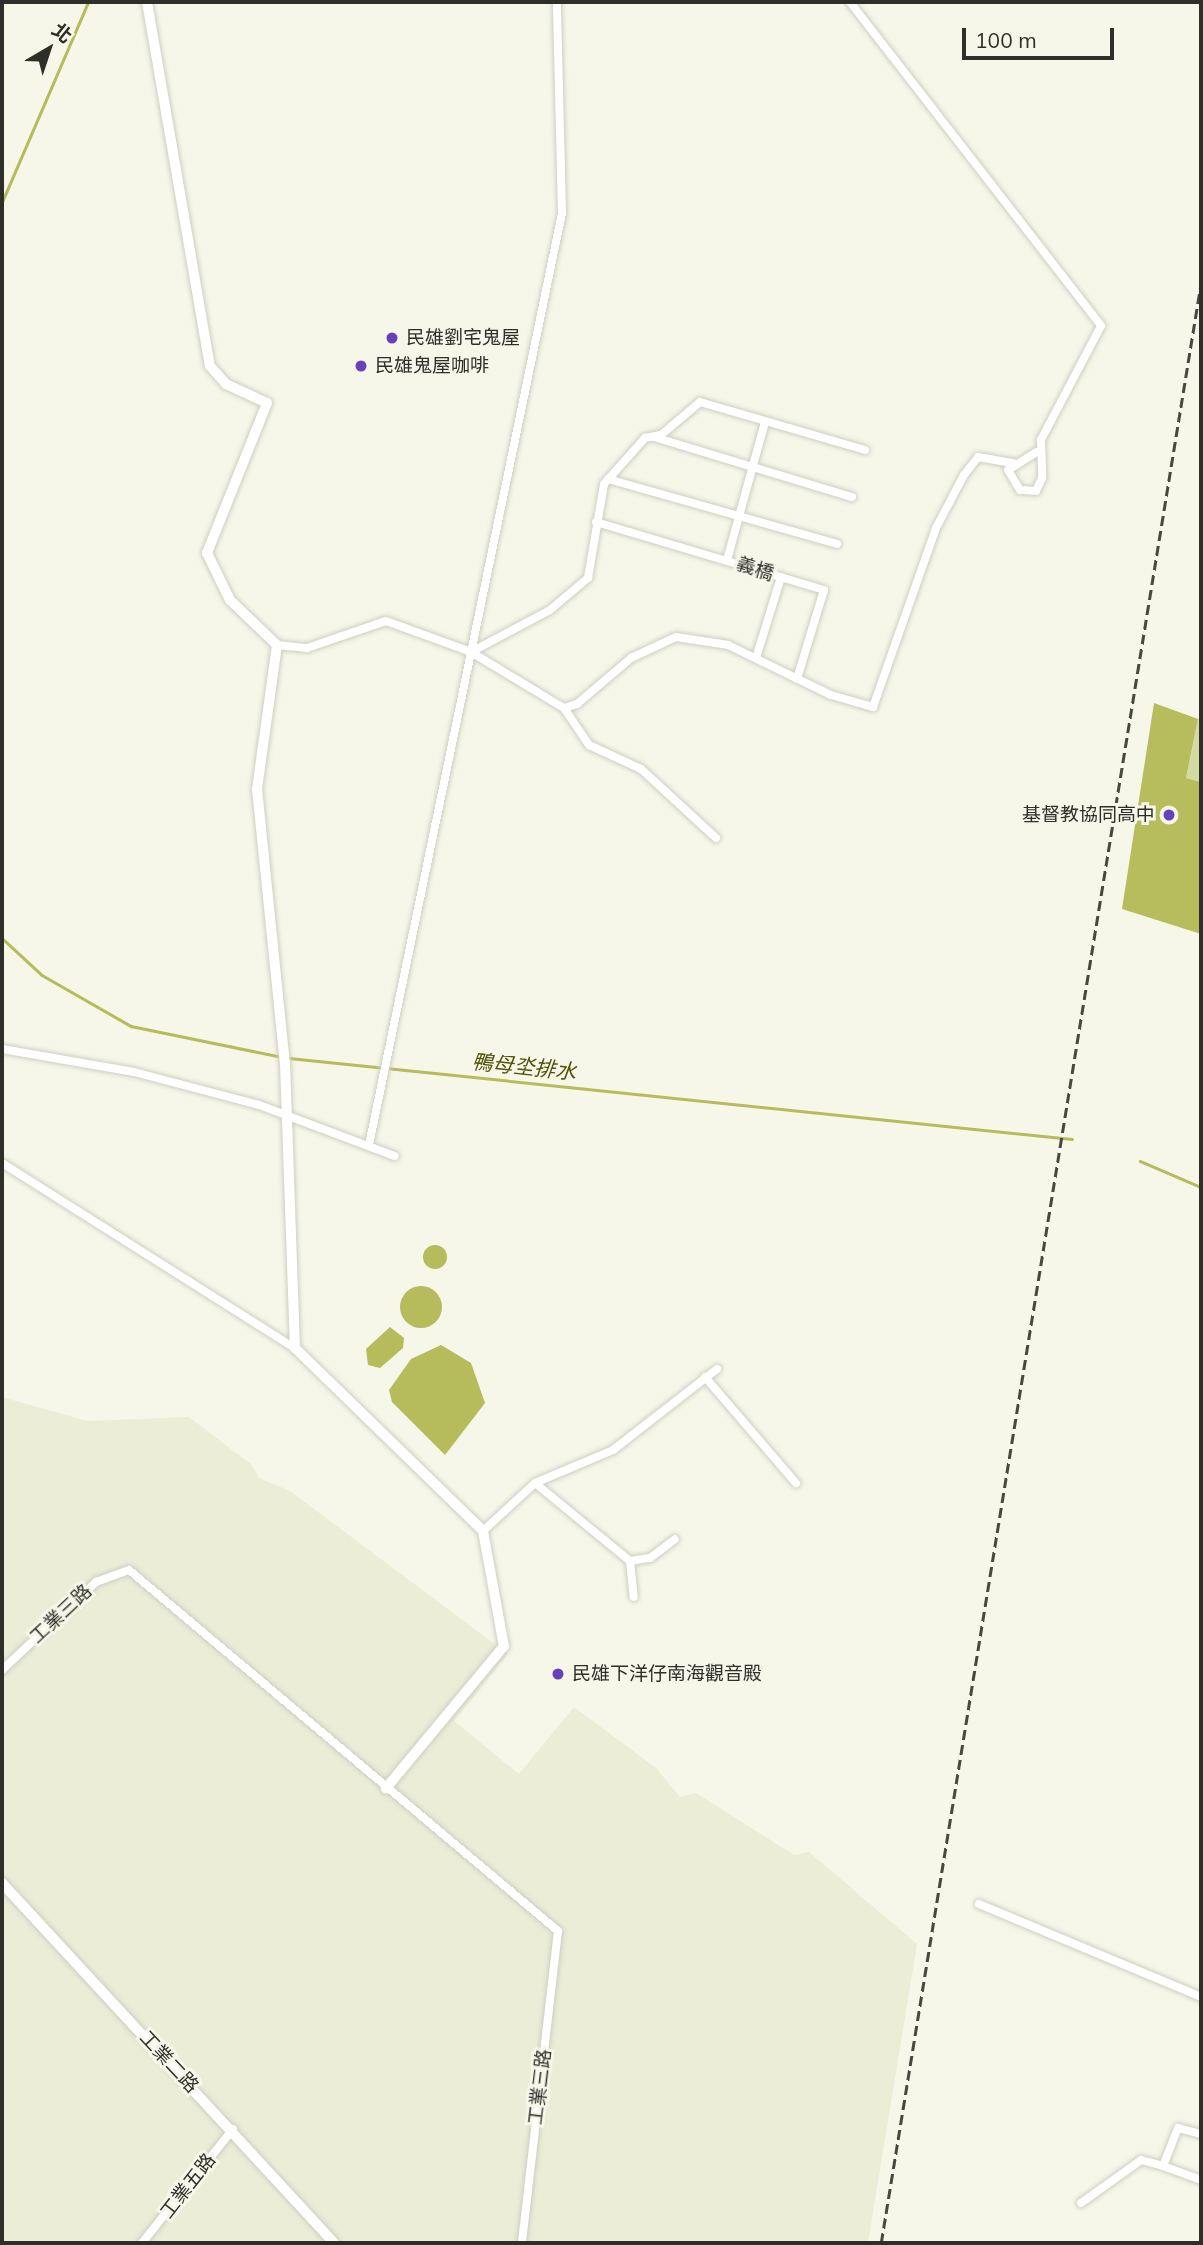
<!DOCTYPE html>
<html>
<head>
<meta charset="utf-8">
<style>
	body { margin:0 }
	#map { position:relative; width:1203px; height:2245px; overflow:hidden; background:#f6f7e8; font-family:Mulish,"Noto Sans TC",sans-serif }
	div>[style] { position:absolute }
	.built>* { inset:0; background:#ebedd7 }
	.green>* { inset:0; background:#d5daa3 }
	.forest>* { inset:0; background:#b7bc5c }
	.water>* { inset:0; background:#b6bb5b }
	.round { border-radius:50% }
	.stream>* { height:2.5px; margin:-1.25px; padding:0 1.25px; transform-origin:1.25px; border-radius:1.25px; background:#b6bb5b }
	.roads { filter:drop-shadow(0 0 2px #cdcfc0) drop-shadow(0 0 2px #cdcfc0) }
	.minor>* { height:8px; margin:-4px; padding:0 4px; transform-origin:4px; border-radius:4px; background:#fff }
	.tertiary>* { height:10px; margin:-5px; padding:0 5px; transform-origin:5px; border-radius:5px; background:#fff }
	.secondary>* { height:10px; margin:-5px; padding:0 5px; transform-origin:5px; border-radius:5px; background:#fff }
	.rail>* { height:2.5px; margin-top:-1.25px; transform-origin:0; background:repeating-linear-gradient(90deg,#474840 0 10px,transparent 0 15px) }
	.dots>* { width:19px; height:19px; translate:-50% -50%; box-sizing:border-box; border:4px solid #f6f7e8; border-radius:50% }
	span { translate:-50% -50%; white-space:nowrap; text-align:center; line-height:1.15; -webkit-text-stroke:6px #f6f7e8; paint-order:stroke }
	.poi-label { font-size:19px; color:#2e2f29 }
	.left { translate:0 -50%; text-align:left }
	.right { translate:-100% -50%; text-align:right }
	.street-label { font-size:19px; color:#2e2f29 }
	.water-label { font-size:21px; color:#505207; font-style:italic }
	.frame { position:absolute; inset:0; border:4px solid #2e2f29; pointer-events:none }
	.north { position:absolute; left:14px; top:14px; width:70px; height:70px; -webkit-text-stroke:5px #f6f7e8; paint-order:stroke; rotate:39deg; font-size:19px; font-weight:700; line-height:28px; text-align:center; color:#2e2f29 }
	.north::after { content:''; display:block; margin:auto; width:24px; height:32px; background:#2e2f29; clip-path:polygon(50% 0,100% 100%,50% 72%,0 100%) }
	.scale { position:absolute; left:962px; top:28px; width:152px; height:32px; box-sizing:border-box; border:4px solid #2e2f29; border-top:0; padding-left:9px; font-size:21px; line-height:24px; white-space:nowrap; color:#2e2f29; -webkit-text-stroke:5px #f6f7e8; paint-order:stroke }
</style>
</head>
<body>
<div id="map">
	<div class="built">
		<div style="clip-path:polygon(2px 1397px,87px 1421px,189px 1417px,252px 1465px,259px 1478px,290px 1491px,508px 1654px,454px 1721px,519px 1774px,574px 1707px,656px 1768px,680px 1797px,696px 1793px,794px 1855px,809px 1852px,917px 1944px,868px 2243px,2px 2243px)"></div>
	</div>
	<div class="green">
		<div style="clip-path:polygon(1198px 719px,1201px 720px,1201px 782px,1186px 778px)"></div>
	</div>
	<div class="forest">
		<div style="clip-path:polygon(1154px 703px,1198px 719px,1186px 778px,1201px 782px,1201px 934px,1122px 909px)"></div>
	</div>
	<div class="water">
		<div class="round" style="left:423px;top:1245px;width:24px;height:24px"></div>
		<div class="round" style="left:400px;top:1286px;width:42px;height:42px"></div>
		<div style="clip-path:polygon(390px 1327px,404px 1338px,403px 1348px,380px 1368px,368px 1365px,366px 1349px)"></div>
		<div style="clip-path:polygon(441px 1345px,471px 1363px,485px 1403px,445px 1455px,392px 1402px,389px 1390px,411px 1359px)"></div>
	</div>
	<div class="stream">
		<div style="left:2px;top:202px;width:218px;rotate:-66.7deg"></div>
		<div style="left:2px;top:938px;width:54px;rotate:42.8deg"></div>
		<div style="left:42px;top:975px;width:103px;rotate:29.8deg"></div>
		<div style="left:131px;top:1026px;width:154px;rotate:11.6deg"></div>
		<div style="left:289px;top:1058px;width:787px;rotate:5.91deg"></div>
		<div style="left:1140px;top:1161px;width:66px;rotate:23.1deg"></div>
	</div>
	<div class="roads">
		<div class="minor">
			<div style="left:850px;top:2px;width:410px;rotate:52.2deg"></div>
			<div style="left:1101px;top:326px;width:129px;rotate:117.8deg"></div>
			<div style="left:1041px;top:440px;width:38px;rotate:88deg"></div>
			<div style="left:1042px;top:478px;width:14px;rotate:115deg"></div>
			<div style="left:1036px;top:491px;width:16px;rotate:-176deg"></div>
			<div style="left:1020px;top:490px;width:23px;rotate:-121deg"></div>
			<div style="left:1008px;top:470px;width:34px;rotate:-32deg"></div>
			<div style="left:654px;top:437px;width:207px;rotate:16.9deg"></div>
			<div style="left:608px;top:479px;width:238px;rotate:15.8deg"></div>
			<div style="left:596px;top:522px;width:238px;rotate:16.6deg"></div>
			<div style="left:824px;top:590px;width:93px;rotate:106.9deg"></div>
			<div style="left:727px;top:560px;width:143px;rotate:-74.6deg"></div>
			<div style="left:277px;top:645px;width:30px;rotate:6deg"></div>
			<div style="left:307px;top:648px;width:83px;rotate:-18.9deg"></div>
			<div style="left:386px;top:621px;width:90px;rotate:20deg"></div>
			<div style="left:471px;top:652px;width:89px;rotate:-28deg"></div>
			<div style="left:550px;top:610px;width:50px;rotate:-40.1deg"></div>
			<div style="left:588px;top:578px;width:95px;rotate:-80.3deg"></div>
			<div style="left:604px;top:484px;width:62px;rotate:-48.3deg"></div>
			<div style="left:645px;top:438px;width:16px;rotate:-11deg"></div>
			<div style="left:661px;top:435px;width:51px;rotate:-40.2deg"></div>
			<div style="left:700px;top:402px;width:172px;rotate:16.2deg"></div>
			<div style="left:471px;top:652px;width:109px;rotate:31.1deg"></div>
			<div style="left:564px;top:708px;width:45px;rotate:56deg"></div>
			<div style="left:589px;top:745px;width:57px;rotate:24.8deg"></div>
			<div style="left:641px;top:769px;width:102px;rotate:42.6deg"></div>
			<div style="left:756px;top:658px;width:85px;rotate:-72.8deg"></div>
			<div style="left:564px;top:708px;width:14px;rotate:-17deg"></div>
			<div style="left:577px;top:704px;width:71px;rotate:-40.4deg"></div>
			<div style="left:631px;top:658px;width:50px;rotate:-25deg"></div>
			<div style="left:676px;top:637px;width:53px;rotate:8.7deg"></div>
			<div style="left:728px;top:645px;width:114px;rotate:25.9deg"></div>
			<div style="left:831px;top:695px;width:44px;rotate:15.9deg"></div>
			<div style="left:873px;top:707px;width:190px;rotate:-70.6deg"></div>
			<div style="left:936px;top:528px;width:60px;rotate:-62.2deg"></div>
			<div style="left:964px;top:475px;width:23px;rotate:-52deg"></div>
			<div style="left:978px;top:457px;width:36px;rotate:10deg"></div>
			<div style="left:2px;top:1049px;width:134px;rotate:9.9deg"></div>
			<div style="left:134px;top:1072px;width:129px;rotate:14.8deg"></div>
			<div style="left:259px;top:1105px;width:145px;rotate:20.6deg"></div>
			<div style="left:369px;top:1145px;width:952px;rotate:-78.3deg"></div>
			<div style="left:562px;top:213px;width:211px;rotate:-91.4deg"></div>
			<div style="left:2px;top:1163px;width:347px;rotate:32.3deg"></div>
			<div style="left:705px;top:1377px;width:140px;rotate:49.4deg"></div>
			<div style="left:535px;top:1483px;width:85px;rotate:-22.9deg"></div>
			<div style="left:613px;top:1450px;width:132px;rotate:-37.9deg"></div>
			<div style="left:483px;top:1531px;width:71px;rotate:-42.7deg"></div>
			<div style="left:535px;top:1483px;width:123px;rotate:39.4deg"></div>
			<div style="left:630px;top:1561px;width:36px;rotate:84deg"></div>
			<div style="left:630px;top:1561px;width:20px;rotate:-9deg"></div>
			<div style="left:650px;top:1558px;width:31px;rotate:-37deg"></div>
			<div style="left:2px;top:1670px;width:129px;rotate:-43.1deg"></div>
			<div style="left:96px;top:1582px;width:35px;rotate:-20deg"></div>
			<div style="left:129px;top:1570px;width:561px;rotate:40.08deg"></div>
			<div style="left:558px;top:1931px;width:314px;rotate:96.6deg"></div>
			<div style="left:979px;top:1904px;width:241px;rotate:22.7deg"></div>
			<div style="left:1163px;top:2166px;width:40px;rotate:20.2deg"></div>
			<div style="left:1081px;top:2203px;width:74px;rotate:-35.6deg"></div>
			<div style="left:1141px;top:2160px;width:23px;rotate:15deg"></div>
			<div style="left:1163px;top:2166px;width:41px;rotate:-68.5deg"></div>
			<div style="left:1178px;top:2128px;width:24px;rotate:15deg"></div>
			<div style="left:142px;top:2243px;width:146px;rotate:-51.4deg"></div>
		</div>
		<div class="tertiary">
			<div style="left:147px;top:2px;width:369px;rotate:80.2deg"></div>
			<div style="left:210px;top:366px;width:24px;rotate:48deg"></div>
			<div style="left:226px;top:384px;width:45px;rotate:24.9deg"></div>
			<div style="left:267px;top:403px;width:162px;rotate:111.8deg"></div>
			<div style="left:207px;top:553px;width:52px;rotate:63.9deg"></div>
			<div style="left:230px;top:600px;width:65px;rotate:43.8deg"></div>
			<div style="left:277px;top:645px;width:145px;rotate:97.9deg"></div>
			<div style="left:257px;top:789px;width:275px;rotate:84.2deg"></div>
			<div style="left:285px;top:1063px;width:285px;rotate:88deg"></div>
			<div style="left:295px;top:1348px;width:262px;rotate:44.2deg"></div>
			<div style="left:483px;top:1531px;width:117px;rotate:79.7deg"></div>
			<div style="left:504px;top:1646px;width:185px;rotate:129.7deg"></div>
		</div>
		<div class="secondary">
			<div style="left:2px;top:1883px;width:490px;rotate:47.3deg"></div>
		</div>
	</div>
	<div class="rail">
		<div style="left:881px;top:2243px;width:1987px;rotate:-80.73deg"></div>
	</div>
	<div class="dots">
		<div style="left:392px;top:338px;background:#6542bb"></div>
		<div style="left:361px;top:366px;background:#6542bb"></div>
		<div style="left:1169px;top:815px;background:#6542bb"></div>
		<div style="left:558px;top:1674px;background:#6542bb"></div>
	</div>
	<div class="poi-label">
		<span class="left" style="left:406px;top:338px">民雄劉宅鬼屋</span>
		<span class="left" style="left:375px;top:366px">民雄鬼屋咖啡</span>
		<span class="right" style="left:1155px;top:815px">基督教協同高中</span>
		<span class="left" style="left:572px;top:1674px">民雄下洋仔南海觀音殿</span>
	</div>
	<div class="street-label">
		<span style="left:755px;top:569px;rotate:17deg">義橋</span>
		<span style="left:61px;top:1614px;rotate:-43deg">工業三路</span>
		<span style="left:169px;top:2062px;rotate:47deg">工業二路</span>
		<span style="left:540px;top:2087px;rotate:-83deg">工業三路</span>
		<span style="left:188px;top:2186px;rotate:-52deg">工業五路</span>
	</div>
	<div class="water-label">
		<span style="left:524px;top:1066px;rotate:6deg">鴨母坔排水</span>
	</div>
	<div class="frame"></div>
	<div class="north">北</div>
	<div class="scale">100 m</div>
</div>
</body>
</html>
